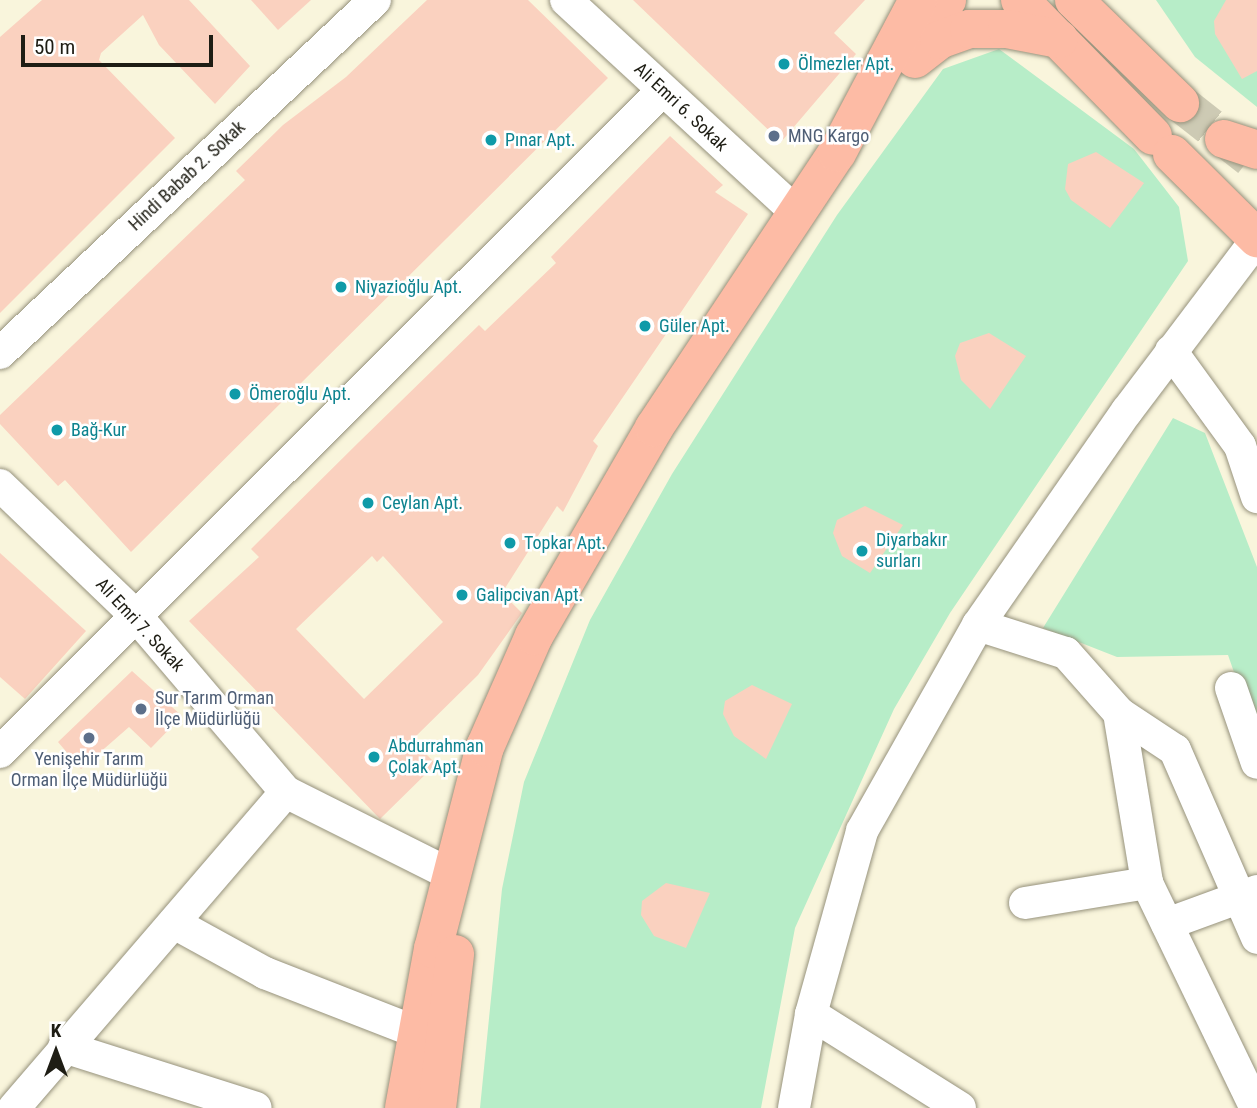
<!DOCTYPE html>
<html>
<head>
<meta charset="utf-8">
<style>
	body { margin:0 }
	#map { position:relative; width:1257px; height:1108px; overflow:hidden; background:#f9f5dc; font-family:"Roboto Condensed",sans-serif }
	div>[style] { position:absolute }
	.green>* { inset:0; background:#b7edc8 }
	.building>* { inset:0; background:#fad1bf }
	.major-tunnel>* { height:38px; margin-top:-19px; transform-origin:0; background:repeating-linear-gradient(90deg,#cdcab4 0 38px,transparent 0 57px) }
	.roads { filter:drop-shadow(0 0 2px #96927c) drop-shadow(0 0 2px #96927c) }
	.minor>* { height:32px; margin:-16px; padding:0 16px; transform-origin:16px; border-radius:16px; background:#fff }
	.major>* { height:38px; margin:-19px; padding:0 19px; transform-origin:19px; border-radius:19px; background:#fdbba5 }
	.dots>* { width:19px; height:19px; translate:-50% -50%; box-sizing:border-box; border:4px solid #fff; border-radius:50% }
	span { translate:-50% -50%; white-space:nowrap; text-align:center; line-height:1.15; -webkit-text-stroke:5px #fff; paint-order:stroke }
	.culture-label { font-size:18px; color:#0d838f }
	.left { translate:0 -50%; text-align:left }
	.street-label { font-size:18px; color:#1e1d14 }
	.service-label { font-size:18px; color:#4e5e75 }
	.north { position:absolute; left:21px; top:1017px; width:70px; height:70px; -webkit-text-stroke:5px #fff; paint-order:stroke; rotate:0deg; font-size:19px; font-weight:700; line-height:28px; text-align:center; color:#1e1d14 }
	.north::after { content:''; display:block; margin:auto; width:24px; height:32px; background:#1e1d14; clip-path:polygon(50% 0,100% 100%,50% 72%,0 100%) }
	.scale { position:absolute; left:21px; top:35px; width:192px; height:32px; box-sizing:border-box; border:4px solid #1e1d14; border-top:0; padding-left:9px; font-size:21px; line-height:24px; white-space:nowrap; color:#1e1d14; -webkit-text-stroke:5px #fff; paint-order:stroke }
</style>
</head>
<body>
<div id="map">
	<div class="green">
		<div style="clip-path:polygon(1156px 0,1257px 0,1257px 107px,1195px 57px)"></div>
		<div style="clip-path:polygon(999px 49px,1134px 149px,1179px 207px,1188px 261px,950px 613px,894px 709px,795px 928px,761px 1108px,480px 1108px,502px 889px,524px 782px,590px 620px,672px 474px,837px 215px,943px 69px)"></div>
		<div style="clip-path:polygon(1173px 418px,1205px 433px,1257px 567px,1257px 738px,1228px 655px,1117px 657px,1043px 628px)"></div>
	</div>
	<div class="building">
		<div style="clip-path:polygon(42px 0,189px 0,250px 66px,215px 104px,159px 45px,143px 15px,101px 53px,99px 60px,175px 138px,0 313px,0 37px)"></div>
		<div style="clip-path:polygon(251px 0,311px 0,278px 30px)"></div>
		<div style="clip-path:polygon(427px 0,528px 0,608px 78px,131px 552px,65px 480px,58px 486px,0 424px,0 415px,245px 180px,236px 171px,283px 125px,346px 77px)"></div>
		<div style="clip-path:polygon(633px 0,865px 0,834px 33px,856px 54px,781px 142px)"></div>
		<div style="clip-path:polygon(1226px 0,1257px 0,1257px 71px,1242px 79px,1215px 34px,1214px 21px)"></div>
		<div style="clip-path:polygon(evenodd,670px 136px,723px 185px,715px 192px,748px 214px,593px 441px,598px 446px,563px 512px,557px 506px,502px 593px,522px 613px,478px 675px,412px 740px,436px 764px,380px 819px,189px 621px,259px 557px,251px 549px,359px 442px,479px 325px,485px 331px,556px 263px,551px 257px,670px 136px,372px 556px,377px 562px,383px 556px,443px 622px,364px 699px,296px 629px,372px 556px)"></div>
		<div style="clip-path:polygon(1096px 152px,1144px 183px,1110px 228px,1071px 200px,1065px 189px,1068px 164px)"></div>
		<div style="clip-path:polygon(989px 333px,1026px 356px,990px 409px,961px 380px,955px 356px,960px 343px)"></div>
		<div style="clip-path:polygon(865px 506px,903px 525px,870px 573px,842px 556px,833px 533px,837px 520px)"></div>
		<div style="clip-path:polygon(0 553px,86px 631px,25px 699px,0 677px)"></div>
		<div style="clip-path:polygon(132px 671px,182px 716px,151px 748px,129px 727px,81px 769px,58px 742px)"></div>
		<div style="clip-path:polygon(752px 685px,792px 704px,766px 759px,734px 736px,723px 714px,725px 701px)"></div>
		<div style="clip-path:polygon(666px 883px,710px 893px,686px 948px,654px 936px,641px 915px,642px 901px)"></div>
	</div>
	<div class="major-tunnel">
		<div style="left:1180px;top:103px;width:89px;rotate:38.2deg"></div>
	</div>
	<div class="roads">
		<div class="minor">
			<div style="left:566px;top:0;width:313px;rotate:42.7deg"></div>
			<div style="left:1171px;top:351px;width:117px;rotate:54deg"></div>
			<div style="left:1240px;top:446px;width:54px;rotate:71.6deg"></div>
			<div style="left:0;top:353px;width:515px;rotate:-43.27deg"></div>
			<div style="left:0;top:485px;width:190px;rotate:43.9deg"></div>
			<div style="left:137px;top:617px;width:230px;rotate:49.6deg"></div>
			<div style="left:286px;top:792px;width:186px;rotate:26.6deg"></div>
			<div style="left:978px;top:625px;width:92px;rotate:17.7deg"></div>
			<div style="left:1066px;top:653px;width:80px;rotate:48.5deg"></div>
			<div style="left:1119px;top:713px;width:172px;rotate:80.6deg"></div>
			<div style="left:1147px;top:883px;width:250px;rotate:64.2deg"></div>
			<div style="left:1231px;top:688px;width:79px;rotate:70.9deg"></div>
			<div style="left:1119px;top:713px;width:67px;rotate:33.5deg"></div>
			<div style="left:1175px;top:750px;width:205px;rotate:66.4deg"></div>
			<div style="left:0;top:752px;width:936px;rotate:-44.96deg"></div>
			<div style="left:1025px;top:903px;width:124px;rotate:-9.3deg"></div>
			<div style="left:174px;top:923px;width:104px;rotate:28.8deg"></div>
			<div style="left:265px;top:973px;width:162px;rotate:21.3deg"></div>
			<div style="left:1167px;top:924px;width:96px;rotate:-20.1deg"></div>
			<div style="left:811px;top:1014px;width:176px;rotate:32.2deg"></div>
			<div style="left:64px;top:1047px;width:201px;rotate:17.6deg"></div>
			<div style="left:14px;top:1108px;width:417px;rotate:-49.3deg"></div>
			<div style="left:794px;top:1108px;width:96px;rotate:-79.7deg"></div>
			<div style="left:811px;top:1014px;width:190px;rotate:-74.4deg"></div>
			<div style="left:862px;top:831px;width:236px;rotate:-60.6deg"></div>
			<div style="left:978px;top:625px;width:261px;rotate:-55.2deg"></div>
			<div style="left:1127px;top:411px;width:216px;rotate:-52.9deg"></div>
		</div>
		<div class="major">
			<div style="left:1020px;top:0;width:190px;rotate:45.6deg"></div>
			<div style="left:1074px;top:0;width:148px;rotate:44.2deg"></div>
			<div style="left:916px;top:50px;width:59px;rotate:-58.2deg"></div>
			<div style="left:915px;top:59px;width:31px;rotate:-38deg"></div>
			<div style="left:939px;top:40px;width:32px;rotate:-20deg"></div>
			<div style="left:969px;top:29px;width:38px"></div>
			<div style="left:1007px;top:29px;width:53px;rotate:10.9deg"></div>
			<div style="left:1224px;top:139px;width:35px;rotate:18deg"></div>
			<div style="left:1172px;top:154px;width:120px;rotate:44.7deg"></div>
			<div style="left:404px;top:1108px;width:162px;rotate:-79.7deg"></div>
			<div style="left:433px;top:949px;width:209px;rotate:-75.6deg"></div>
			<div style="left:485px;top:747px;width:121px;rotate:-66.2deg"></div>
			<div style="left:534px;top:636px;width:240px;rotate:-60deg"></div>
			<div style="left:654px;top:428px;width:330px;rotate:-56.4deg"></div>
			<div style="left:837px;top:153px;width:173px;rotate:-62.1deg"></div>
			<div style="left:437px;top:1108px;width:155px;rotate:-83.3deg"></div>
		</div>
	</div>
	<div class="dots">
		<div style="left:784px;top:64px;background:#0f9aa8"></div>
		<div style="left:774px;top:136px;background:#5c6f8a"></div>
		<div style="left:491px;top:140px;background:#0f9aa8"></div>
		<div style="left:341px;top:287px;background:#0f9aa8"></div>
		<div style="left:645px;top:326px;background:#0f9aa8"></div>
		<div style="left:235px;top:394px;background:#0f9aa8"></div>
		<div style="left:57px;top:430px;background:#0f9aa8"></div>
		<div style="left:368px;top:503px;background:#0f9aa8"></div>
		<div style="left:510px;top:543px;background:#0f9aa8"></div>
		<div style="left:862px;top:551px;background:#0f9aa8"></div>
		<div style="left:462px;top:595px;background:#0f9aa8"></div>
		<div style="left:141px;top:709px;background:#5c6f8a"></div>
		<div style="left:89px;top:738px;background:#5c6f8a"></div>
		<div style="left:374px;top:757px;background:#0f9aa8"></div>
	</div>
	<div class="culture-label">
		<span class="left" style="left:798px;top:64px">Ölmezler Apt.</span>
		<span class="left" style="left:505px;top:140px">Pınar Apt.</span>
		<span class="left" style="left:355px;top:287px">Niyazioğlu Apt.</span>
		<span class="left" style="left:659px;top:326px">Güler Apt.</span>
		<span class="left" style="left:249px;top:394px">Ömeroğlu Apt.</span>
		<span class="left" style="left:71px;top:430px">Bağ-Kur</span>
		<span class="left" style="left:382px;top:503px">Ceylan Apt.</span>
		<span class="left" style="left:876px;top:551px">Diyarbakır<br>surları</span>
		<span class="left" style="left:524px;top:543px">Topkar Apt.</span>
		<span class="left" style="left:476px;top:595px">Galipcivan Apt.</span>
		<span class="left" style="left:388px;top:757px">Abdurrahman<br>Çolak Apt.</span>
	</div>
	<div class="street-label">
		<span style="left:681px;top:107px;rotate:43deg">Ali Emri 6. Sokak</span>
		<span style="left:187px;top:176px;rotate:-43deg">Hindi Babab 2. Sokak</span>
		<span style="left:140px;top:625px;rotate:47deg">Ali Emri 7. Sokak</span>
	</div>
	<div class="service-label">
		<span class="left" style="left:788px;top:136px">MNG Kargo</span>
		<span class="left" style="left:155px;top:709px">Sur Tarım Orman<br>İlçe Müdürlüğü</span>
		<span style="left:89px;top:770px">Yenişehir Tarım<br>Orman İlçe Müdürlüğü</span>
	</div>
	<div class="north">K</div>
	<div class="scale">50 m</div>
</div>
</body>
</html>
